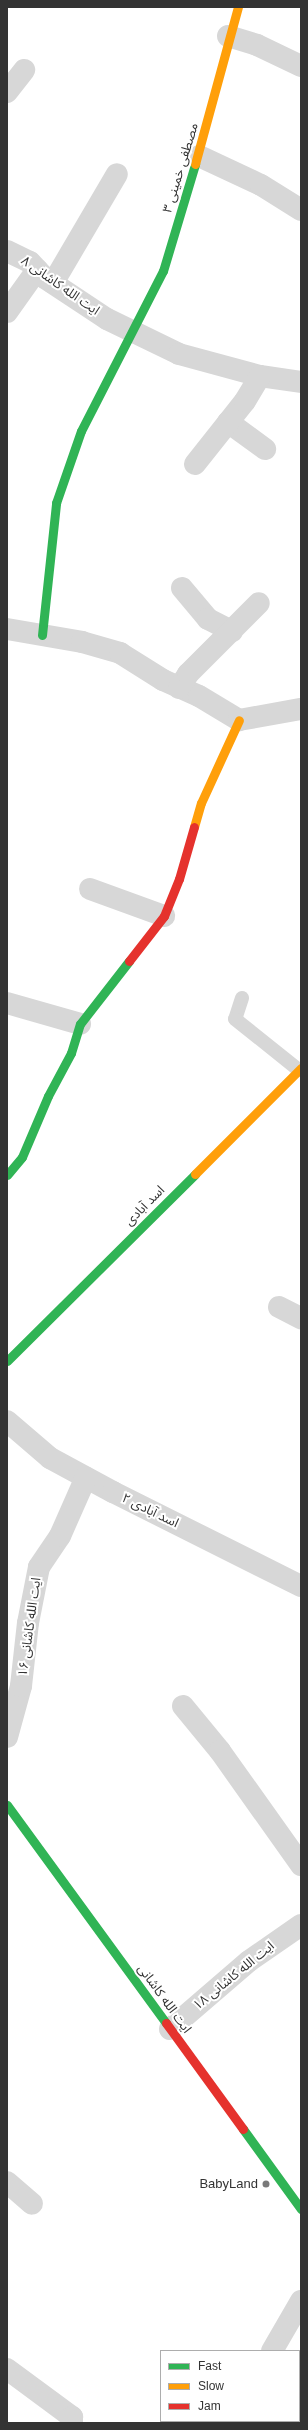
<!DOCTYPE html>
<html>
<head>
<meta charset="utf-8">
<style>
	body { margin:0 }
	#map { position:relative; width:308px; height:2430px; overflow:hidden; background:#fff; font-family:Arial,"Noto Sans Arabic",sans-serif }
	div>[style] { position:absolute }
	.lane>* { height:14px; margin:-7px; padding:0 7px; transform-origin:7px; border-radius:7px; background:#d7d7d7 }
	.street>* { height:22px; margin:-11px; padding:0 11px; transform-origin:11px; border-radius:11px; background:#d7d7d7 }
	.fast>* { height:9px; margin:-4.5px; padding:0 4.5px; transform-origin:4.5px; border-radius:4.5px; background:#30b455 }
	.slow>* { height:9px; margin:-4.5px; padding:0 4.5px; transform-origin:4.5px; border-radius:4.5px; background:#ff9f0a }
	.jam>* { height:9px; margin:-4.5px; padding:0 4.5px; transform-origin:4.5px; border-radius:4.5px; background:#e5322d }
	.dots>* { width:11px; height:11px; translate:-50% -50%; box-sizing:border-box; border:2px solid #fff; border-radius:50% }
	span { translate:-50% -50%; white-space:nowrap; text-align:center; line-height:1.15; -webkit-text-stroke:4px #fff; paint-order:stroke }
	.street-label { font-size:13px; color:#333 }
	.poi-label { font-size:13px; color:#333 }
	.right { translate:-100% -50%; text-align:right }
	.frame { position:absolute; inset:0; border:8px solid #333; pointer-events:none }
	.legend { position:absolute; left:160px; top:2350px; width:140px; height:72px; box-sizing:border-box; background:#fff; border:1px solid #adadad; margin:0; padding:5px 7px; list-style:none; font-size:12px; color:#333 }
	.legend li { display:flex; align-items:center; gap:8px; height:20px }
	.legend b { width:20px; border:1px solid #adadad }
</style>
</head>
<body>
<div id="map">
	<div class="lane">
		<div style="left:242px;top:998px;width:22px;rotate:108deg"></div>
		<div style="left:235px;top:1019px;width:82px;rotate:38.6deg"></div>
	</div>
	<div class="street">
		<div style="left:228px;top:36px;width:30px;rotate:17deg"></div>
		<div style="left:257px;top:45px;width:49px;rotate:25.5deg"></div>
		<div style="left:7px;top:92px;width:28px;rotate:-52deg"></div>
		<div style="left:199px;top:156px;width:68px;rotate:25.1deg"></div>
		<div style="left:261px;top:185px;width:47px;rotate:32deg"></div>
		<div style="left:7px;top:251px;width:25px;rotate:26deg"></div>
		<div style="left:30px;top:262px;width:22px;rotate:47deg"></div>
		<div style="left:45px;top:278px;width:74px;rotate:33.5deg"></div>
		<div style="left:107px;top:319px;width:80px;rotate:25.9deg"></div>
		<div style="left:179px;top:354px;width:84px;rotate:15.2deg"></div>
		<div style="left:260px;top:376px;width:41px;rotate:8.3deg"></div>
		<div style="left:53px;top:283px;width:126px;rotate:-59.6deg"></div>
		<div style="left:7px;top:312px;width:52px;rotate:-54.5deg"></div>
		<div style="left:228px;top:422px;width:46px;rotate:36.1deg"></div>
		<div style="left:195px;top:464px;width:80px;rotate:-51.6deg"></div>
		<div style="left:245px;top:401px;width:29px;rotate:-59deg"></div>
		<div style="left:182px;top:588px;width:40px;rotate:50deg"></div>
		<div style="left:208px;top:619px;width:27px;rotate:27deg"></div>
		<div style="left:7px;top:629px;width:76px;rotate:9.8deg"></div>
		<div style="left:82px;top:642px;width:40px;rotate:16deg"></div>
		<div style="left:120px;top:653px;width:51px;rotate:32.1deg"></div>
		<div style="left:163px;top:680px;width:39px;rotate:24deg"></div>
		<div style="left:199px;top:696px;width:47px;rotate:31deg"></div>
		<div style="left:239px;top:720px;width:63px;rotate:-10.1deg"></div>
		<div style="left:179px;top:688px;width:17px;rotate:-57deg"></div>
		<div style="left:188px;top:674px;width:100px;rotate:-45deg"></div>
		<div style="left:90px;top:889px;width:79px;rotate:20deg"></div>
		<div style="left:7px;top:1003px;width:76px;rotate:16deg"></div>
		<div style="left:279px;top:1307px;width:25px;rotate:27deg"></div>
		<div style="left:7px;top:1421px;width:57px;rotate:40.7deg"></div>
		<div style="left:50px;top:1458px;width:72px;rotate:28.4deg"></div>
		<div style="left:113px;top:1492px;width:210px;rotate:26.6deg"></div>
		<div style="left:183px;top:1706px;width:58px;rotate:50.6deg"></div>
		<div style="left:220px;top:1751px;width:140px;rotate:54.6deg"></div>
		<div style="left:7px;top:1737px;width:53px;rotate:-74.6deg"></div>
		<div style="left:21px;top:1686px;width:63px;rotate:-83.7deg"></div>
		<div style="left:28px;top:1623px;width:57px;rotate:-78.9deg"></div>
		<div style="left:39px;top:1567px;width:37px;rotate:-56deg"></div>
		<div style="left:60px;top:1536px;width:64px;rotate:-66.2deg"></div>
		<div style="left:170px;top:2029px;width:104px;rotate:-40.7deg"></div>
		<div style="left:249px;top:1961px;width:63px;rotate:-34.7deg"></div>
		<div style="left:7px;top:2182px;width:33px;rotate:41deg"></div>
		<div style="left:272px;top:2351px;width:58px;rotate:-59.9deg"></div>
		<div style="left:7px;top:2369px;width:81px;rotate:36.4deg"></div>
		<div style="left:72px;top:2417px;width:6px;rotate:90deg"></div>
		<div style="left:226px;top:2423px;width:2px;rotate:-63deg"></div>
	</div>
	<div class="fast">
		<div style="left:42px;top:635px;width:133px;rotate:-83.9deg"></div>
		<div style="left:56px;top:503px;width:76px;rotate:-70.9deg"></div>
		<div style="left:81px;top:431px;width:180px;rotate:-62.9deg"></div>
		<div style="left:163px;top:271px;width:112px;rotate:-73.3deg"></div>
		<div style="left:7px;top:1175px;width:23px;rotate:-50deg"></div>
		<div style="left:22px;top:1157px;width:66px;rotate:-66.9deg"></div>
		<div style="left:48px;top:1096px;width:49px;rotate:-61.9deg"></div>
		<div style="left:71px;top:1053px;width:30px;rotate:-73deg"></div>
		<div style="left:80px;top:1024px;width:80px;rotate:-52.1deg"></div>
		<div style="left:7px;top:1361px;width:265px;rotate:-44.8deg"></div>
		<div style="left:7px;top:1805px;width:270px;rotate:53.9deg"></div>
		<div style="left:243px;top:2129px;width:99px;rotate:54.1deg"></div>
	</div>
	<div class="slow">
		<div style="left:195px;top:164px;width:163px;rotate:-74.7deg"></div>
		<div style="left:194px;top:827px;width:25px;rotate:-74deg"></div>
		<div style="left:201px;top:803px;width:91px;rotate:-65.4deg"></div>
		<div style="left:195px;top:1174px;width:150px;rotate:-45deg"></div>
	</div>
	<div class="jam">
		<div style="left:129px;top:961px;width:57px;rotate:-52.1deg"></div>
		<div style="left:164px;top:916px;width:40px;rotate:-68deg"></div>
		<div style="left:179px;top:879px;width:54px;rotate:-73.9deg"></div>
		<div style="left:166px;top:2023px;width:131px;rotate:54deg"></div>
	</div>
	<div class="dots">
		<div style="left:266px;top:2184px;background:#7a7a7a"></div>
	</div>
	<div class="street-label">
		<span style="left:181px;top:168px;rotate:-73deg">مصطفی خمینی ۳</span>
		<span style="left:60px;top:286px;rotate:35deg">ایت الله کاشانی ۸</span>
		<span style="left:145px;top:1206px;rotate:-45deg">اسد آبادی</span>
		<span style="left:150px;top:1511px;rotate:26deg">اسد آبادی ۲</span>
		<span style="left:30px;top:1627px;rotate:-82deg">ایت الله کاشانی ۱۶</span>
		<span style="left:234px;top:1976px;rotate:-39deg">ایت الله کاشانی ۱۸</span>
		<span style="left:164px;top:1999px;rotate:54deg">ایت الله کاشانی</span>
	</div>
	<div class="poi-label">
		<span class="right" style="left:258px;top:2184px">BabyLand</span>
	</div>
	<div class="frame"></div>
	<ul class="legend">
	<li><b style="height:5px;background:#30b455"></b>Fast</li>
	<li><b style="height:5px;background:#ff9f0a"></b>Slow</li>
	<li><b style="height:5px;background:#e5322d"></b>Jam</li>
	</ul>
</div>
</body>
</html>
